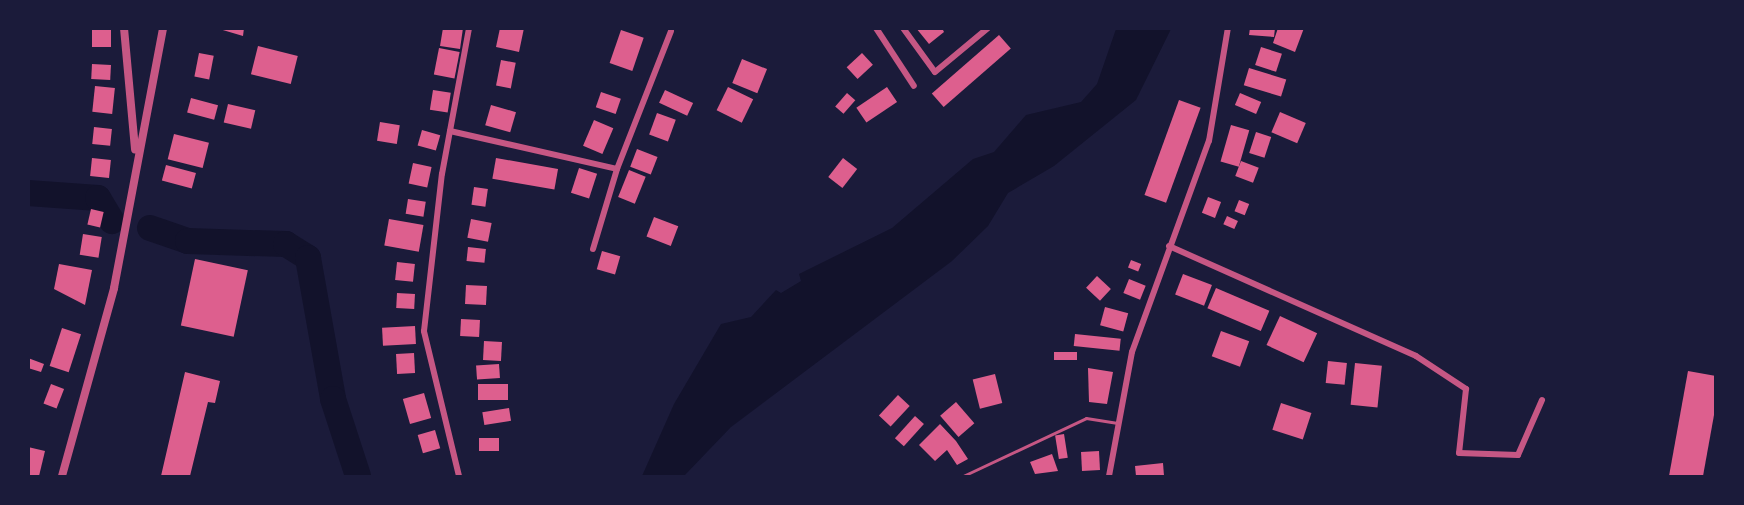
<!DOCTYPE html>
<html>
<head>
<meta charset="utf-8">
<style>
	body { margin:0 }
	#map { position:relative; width:1744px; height:505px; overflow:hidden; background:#1b1b3a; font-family:Bitter,serif }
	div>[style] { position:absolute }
	.water>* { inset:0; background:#12122b }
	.river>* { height:26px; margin:-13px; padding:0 13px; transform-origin:13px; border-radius:13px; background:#12122b }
	.building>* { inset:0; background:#dd5f8e; transform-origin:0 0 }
	.service>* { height:3px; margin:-1.5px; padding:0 1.5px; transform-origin:1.5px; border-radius:1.5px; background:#c65784 }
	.minor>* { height:6px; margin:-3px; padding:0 3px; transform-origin:3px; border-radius:3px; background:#c65784 }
	.tertiary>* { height:8px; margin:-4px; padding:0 4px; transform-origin:4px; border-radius:4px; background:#c65784 }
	span { translate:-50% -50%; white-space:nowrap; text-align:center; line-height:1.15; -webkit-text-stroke:4.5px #1b1b3a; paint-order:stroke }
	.frame { position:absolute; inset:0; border:30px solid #1b1b3a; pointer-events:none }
</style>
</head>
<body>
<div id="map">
	<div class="water">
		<div style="clip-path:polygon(1116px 29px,1171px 29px,1136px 100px,1054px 166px,1008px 193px,988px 226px,952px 261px,731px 427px,684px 476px,642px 476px,674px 404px,721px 324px,751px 317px,776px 290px,781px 293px,801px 281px,799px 274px,892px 228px,973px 159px,994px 152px,1026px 115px,1081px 102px,1097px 84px)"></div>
	</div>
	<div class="river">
		<div style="left:28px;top:193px;width:70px;rotate:4.1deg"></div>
		<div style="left:98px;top:198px;width:27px;rotate:59deg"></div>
		<div style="left:150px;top:228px;width:40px;rotate:18.9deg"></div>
		<div style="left:188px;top:241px;width:98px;rotate:1.8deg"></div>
		<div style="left:286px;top:244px;width:26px;rotate:32deg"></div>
		<div style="left:308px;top:258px;width:143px;rotate:79.9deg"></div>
		<div style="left:333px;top:399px;width:81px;rotate:72deg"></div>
	</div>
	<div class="building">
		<div style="left:92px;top:28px;width:19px;height:19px"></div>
		<div style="clip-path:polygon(216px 28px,244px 28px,243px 36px)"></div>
		<div style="clip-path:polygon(443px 28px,463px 28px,460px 49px,440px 46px)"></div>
		<div style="clip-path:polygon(500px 28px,524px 28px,519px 52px,496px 47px)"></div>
		<div style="clip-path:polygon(916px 28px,942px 28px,944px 32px,929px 44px)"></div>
		<div style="clip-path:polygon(1250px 28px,1275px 28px,1274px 37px,1249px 35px)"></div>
		<div style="clip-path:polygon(1278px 28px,1304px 28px,1295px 52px,1273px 43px)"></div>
		<div style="left:621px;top:30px;width:24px;height:35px;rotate:19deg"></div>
		<div style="left:999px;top:35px;width:18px;height:89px;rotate:49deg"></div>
		<div style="left:258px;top:46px;width:41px;height:29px;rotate:14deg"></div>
		<div style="left:1261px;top:47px;width:22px;height:19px;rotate:18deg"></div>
		<div style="left:439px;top:48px;width:21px;height:27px;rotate:11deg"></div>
		<div style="left:199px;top:53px;width:15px;height:24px;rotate:11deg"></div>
		<div style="left:862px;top:53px;width:16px;height:21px;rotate:47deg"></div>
		<div style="left:742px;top:59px;width:27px;height:26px;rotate:22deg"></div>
		<div style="left:501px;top:60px;width:15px;height:26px;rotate:11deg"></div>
		<div style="left:92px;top:64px;width:19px;height:15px;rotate:3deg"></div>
		<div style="left:1249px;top:68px;width:39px;height:18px;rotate:17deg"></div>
		<div style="left:95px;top:86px;width:20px;height:26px;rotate:6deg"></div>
		<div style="left:728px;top:87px;width:28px;height:26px;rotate:26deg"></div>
		<div style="left:887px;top:87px;width:18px;height:37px;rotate:56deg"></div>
		<div style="left:433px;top:90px;width:18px;height:20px;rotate:9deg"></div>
		<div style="left:665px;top:90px;width:31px;height:14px;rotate:25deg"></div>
		<div style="left:601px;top:92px;width:21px;height:16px;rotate:19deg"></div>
		<div style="left:847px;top:93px;width:11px;height:18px;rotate:41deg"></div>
		<div style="left:1240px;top:93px;width:23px;height:13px;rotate:23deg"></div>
		<div style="left:191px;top:98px;width:28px;height:15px;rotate:15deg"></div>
		<div style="left:1179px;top:100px;width:23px;height:101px;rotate:20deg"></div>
		<div style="left:228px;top:104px;width:28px;height:19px;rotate:13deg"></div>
		<div style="left:491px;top:105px;width:26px;height:21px;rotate:16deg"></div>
		<div style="left:1280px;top:112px;width:28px;height:22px;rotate:23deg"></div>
		<div style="left:657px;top:113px;width:20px;height:23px;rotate:20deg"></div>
		<div style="left:594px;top:120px;width:21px;height:28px;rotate:23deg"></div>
		<div style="left:380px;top:122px;width:20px;height:19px;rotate:9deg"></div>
		<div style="left:1231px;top:125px;width:19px;height:38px;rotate:16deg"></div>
		<div style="left:94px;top:127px;width:18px;height:17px;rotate:6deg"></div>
		<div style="left:422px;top:130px;width:19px;height:16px;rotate:16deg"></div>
		<div style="left:1256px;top:132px;width:16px;height:22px;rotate:18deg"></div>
		<div style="left:174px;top:134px;width:36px;height:26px;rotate:14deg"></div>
		<div style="left:637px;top:149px;width:22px;height:19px;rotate:21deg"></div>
		<div style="left:92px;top:158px;width:19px;height:18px;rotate:6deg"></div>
		<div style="left:496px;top:158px;width:63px;height:21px;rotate:10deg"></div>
		<div style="left:843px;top:158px;width:18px;height:24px;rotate:38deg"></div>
		<div style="left:1241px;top:161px;width:19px;height:16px;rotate:21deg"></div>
		<div style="left:413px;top:163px;width:19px;height:21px;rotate:12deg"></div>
		<div style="left:166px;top:165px;width:31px;height:16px;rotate:15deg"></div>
		<div style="left:579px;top:168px;width:19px;height:26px;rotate:18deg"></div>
		<div style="left:629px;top:170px;width:18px;height:29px;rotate:22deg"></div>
		<div style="left:474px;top:187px;width:14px;height:18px;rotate:8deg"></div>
		<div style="left:1208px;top:197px;width:14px;height:17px;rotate:21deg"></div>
		<div style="left:408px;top:199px;width:18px;height:15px;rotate:9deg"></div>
		<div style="left:1239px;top:200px;width:11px;height:12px;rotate:22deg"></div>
		<div style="left:91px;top:209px;width:13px;height:16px;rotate:13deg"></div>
		<div style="left:1227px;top:216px;width:12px;height:9px;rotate:24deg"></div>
		<div style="left:654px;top:217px;width:26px;height:21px;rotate:21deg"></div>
		<div style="left:389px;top:219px;width:35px;height:27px;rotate:10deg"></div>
		<div style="left:471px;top:219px;width:21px;height:19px;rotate:11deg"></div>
		<div style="left:83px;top:234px;width:19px;height:21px;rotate:9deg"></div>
		<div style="left:468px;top:247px;width:18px;height:14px;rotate:6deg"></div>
		<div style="left:602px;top:251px;width:19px;height:19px;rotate:16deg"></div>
		<div style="left:195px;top:259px;width:54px;height:68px;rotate:12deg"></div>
		<div style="left:1131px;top:260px;width:11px;height:8px;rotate:22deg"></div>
		<div style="left:397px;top:262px;width:18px;height:18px;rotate:6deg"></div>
		<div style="clip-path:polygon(59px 264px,92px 270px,85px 305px,54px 289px)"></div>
		<div style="left:1183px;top:274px;width:31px;height:22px;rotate:21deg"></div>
		<div style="left:1097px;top:276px;width:19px;height:16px;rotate:43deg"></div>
		<div style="left:1129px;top:279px;width:18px;height:15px;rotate:22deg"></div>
		<div style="left:466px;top:285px;width:21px;height:19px;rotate:3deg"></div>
		<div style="left:1216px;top:288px;width:58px;height:22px;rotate:23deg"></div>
		<div style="left:397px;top:293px;width:18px;height:15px;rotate:3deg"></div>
		<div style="left:1105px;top:307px;width:24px;height:19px;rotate:15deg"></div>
		<div style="left:1280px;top:316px;width:41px;height:32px;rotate:25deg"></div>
		<div style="left:461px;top:319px;width:19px;height:17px;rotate:3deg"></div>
		<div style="left:415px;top:326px;width:18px;height:33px;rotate:87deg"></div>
		<div style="left:62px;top:328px;width:20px;height:40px;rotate:18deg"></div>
		<div style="left:1221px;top:331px;width:30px;height:27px;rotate:20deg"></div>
		<div style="left:1075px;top:334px;width:46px;height:12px;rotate:6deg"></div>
		<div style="left:484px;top:341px;width:18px;height:19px;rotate:3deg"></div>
		<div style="left:1054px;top:352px;width:23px;height:8px"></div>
		<div style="left:414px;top:353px;width:20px;height:18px;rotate:87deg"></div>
		<div style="clip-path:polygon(28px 358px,44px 364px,41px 372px,28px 368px)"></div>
		<div style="left:1328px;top:361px;width:19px;height:22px;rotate:6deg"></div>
		<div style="left:1355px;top:363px;width:27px;height:42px;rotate:6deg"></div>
		<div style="left:499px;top:364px;width:14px;height:23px;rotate:86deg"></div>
		<div style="clip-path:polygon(1088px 368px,1113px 372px,1107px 404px,1089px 402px)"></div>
		<div style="clip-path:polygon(1688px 371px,1716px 376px,1716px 404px,1703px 476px,1669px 476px)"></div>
		<div style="clip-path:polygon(185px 372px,220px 381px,215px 403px,208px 402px,190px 476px,161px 476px)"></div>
		<div style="left:995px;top:374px;width:30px;height:23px;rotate:76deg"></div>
		<div style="left:51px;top:384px;width:14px;height:21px;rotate:21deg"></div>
		<div style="left:478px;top:384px;width:30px;height:16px"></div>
		<div style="left:424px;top:393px;width:26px;height:22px;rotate:74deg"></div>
		<div style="left:898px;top:395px;width:16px;height:28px;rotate:43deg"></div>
		<div style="left:956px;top:402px;width:28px;height:21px;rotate:49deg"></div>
		<div style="left:1281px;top:403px;width:32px;height:28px;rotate:18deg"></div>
		<div style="left:509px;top:408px;width:13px;height:27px;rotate:81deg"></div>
		<div style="left:915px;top:416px;width:12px;height:30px;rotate:42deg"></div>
		<div style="clip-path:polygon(940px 424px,956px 441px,968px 459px,957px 465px,947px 450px,935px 461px,919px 445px)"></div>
		<div style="left:435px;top:430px;width:19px;height:18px;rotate:74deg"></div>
		<div style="left:1064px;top:434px;width:24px;height:9px;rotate:81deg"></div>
		<div style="left:479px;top:438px;width:20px;height:13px"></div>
		<div style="clip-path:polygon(28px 447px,45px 451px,39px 476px,28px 476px)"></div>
		<div style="left:1099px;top:451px;width:19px;height:18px;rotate:87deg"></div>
		<div style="clip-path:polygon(1052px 454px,1058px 471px,1035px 474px,1030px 462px)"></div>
		<div style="clip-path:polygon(1163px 463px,1164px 476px,1136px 476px,1135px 466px)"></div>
	</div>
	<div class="service">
		<div style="left:963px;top:476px;width:136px;rotate:-25.2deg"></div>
		<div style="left:1086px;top:418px;width:32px;rotate:9deg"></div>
	</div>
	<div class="minor">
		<div style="left:876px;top:28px;width:69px;rotate:56.8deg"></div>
		<div style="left:903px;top:28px;width:54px;rotate:54deg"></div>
		<div style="left:935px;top:72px;width:69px;rotate:-39.7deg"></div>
		<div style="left:450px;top:131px;width:171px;rotate:12.8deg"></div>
		<div style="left:1169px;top:246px;width:270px;rotate:24deg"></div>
		<div style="left:1416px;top:356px;width:60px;rotate:33.4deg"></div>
		<div style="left:1466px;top:389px;width:64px;rotate:96.2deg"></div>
		<div style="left:1459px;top:453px;width:59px;rotate:1.9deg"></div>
		<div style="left:1518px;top:455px;width:60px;rotate:-66.4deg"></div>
		<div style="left:593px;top:249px;width:84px;rotate:-73.3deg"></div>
		<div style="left:617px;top:169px;width:148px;rotate:-68.6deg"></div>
		<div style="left:459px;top:476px;width:149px;rotate:-103.6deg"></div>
		<div style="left:424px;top:331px;width:158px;rotate:-83.5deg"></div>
		<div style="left:442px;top:174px;width:148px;rotate:-79.5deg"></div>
		<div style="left:1109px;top:476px;width:126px;rotate:-79.5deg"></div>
		<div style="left:1132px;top:352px;width:225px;rotate:-70deg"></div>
		<div style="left:1209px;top:141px;width:115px;rotate:-80.5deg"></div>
	</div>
	<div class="tertiary">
		<div style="left:124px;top:28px;width:122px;rotate:84.8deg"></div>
		<div style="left:62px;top:476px;width:195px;rotate:-74.5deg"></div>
		<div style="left:114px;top:288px;width:265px;rotate:-79.3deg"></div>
	</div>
	<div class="frame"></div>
</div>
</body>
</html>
